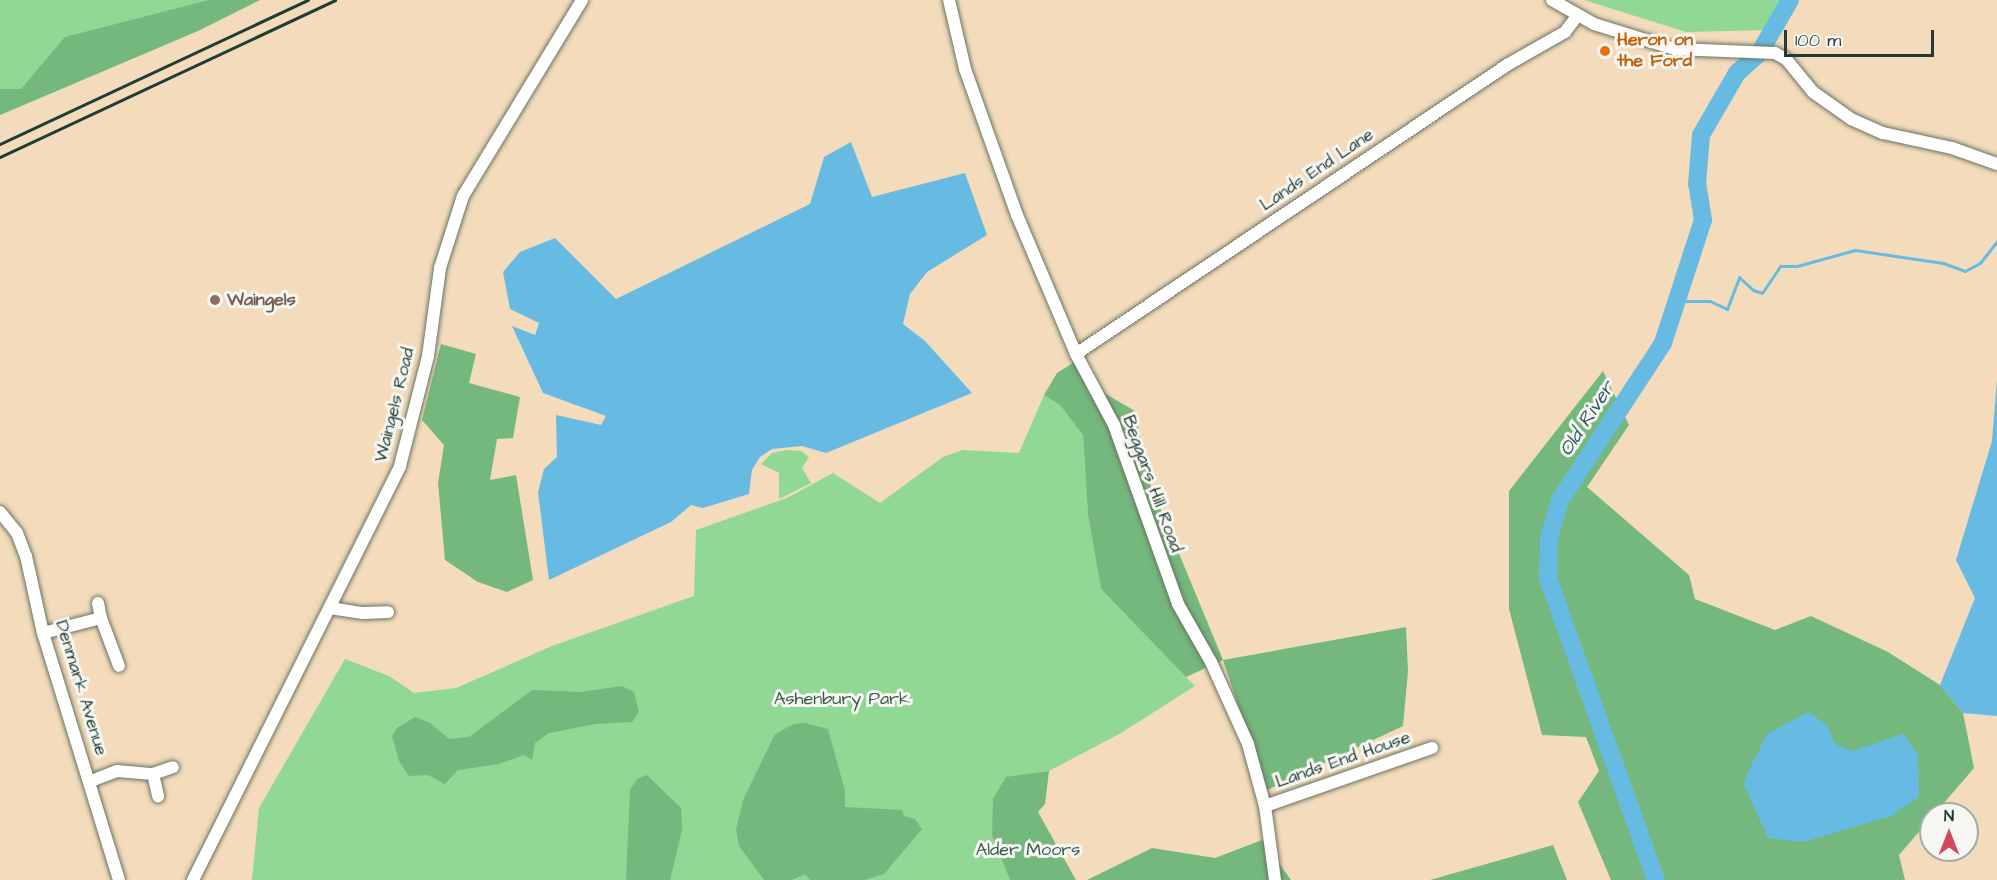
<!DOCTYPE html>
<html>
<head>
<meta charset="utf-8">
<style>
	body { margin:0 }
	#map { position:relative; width:1997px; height:880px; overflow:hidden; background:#f3dbbb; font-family:"Architects Daughter",sans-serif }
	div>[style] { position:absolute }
	.green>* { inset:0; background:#90d893 }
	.forest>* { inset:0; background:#74b87d }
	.water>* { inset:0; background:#67bbe3 }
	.stream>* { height:3px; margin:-1.5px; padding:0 1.5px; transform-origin:1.5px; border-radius:1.5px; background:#67bbe3 }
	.river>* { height:18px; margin:-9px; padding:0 9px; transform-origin:9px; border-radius:9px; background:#67bbe3 }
	.roads { filter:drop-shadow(0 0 2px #697463) drop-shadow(0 0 2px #697463) }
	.minor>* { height:12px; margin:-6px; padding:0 6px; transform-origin:6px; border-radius:6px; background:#fff }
	.rail>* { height:3px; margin:-1.5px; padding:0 1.5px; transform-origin:1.5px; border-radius:1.5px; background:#1f3d34 }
	.dots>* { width:16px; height:16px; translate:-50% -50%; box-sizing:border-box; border:3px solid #f6f6f2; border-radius:50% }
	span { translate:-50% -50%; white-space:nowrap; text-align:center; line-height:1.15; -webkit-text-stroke:6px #f6f6f2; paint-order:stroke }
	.food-label { font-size:18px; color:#c56008; font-weight:700 }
	.left { translate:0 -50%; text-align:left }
	.street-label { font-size:18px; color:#1f3d34 }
	.education-label { font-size:18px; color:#785e54; font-weight:700 }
	.park-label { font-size:18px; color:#365c47 }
	.water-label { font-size:20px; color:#315c60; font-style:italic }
	.north { position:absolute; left:1919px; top:802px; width:60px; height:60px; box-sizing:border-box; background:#f6f6f2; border:2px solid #a0aca6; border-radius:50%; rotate:0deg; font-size:16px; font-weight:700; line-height:24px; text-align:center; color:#1f3d34 }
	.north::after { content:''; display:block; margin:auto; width:21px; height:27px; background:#d1495b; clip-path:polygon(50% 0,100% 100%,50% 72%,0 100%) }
	.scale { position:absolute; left:1784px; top:30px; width:150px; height:27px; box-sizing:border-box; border:3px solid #1f3d34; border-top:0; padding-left:8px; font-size:18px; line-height:21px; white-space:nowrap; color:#1f3d34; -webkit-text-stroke:4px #f6f6f2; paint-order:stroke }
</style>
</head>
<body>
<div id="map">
	<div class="green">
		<div style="clip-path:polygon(0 0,260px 0,200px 30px,0 115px)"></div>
		<div style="clip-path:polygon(1584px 0,1784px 0,1769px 30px,1686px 32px)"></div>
		<div style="clip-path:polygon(1044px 395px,1060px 405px,1083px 435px,1088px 515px,1101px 589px,1195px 686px,1121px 733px,1049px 771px,1006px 778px,992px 836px,1010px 880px,252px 880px,259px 808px,345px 659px,389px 676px,414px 693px,456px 688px,552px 646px,694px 596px,696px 530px,787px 498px,833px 473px,880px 503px,943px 457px,963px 450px,1019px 453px)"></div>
		<div style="clip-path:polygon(787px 450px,801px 451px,809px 457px,802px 468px,811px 483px,779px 499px,779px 473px,761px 464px,772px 453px)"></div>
	</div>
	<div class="forest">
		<div style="clip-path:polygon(209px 0,260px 0,200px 30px,0 115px,0 89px,21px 89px,65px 37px)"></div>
		<div style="clip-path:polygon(441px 344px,476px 354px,469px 383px,520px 397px,513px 438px,497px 439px,490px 480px,516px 475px,533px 580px,507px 592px,478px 582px,445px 560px,438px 483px,444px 445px,422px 420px)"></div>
		<div style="clip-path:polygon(1084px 356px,1104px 393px,1135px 411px,1147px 476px,1223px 660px,1406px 627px,1408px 671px,1403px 726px,1267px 790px,1223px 660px,1186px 677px,1101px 589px,1088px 515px,1083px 435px,1060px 405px,1044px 395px,1057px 373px)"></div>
		<div style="clip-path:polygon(1603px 371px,1629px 425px,1587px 487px,1689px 575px,1695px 599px,1775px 630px,1811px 616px,1888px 652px,1940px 685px,1963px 713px,1974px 768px,1899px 855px,1905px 880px,1611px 880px,1578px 802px,1599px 771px,1586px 737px,1542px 735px,1509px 609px,1509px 491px)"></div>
		<div style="clip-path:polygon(622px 686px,634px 692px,639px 712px,632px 722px,596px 724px,549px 733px,535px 743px,532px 760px,524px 755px,499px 764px,458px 770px,445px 784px,428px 775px,409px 776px,399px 761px,392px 736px,397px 728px,415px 717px,430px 723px,449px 739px,469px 737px,532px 690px,580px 692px)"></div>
		<div style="clip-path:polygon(805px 723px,828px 729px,845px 791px,845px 807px,902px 810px,904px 816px,915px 819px,922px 829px,884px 874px,865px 880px,810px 880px,805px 874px,792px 880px,764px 880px,739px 846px,736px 829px,744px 798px,775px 734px,794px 724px)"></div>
		<div style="clip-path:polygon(1049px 771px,1045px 804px,1038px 812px,1076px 880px,1010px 880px,992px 836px,993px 799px,1006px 777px)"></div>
		<div style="clip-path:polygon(647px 775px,681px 808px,682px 830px,670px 880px,626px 880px,630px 790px,637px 779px)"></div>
		<div style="clip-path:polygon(1262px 840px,1291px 880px,1087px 880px,1152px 848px,1215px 858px)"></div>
		<div style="clip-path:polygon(1553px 845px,1567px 880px,1430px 880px)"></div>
	</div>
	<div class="water">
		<div style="clip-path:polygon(851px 142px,872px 197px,965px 173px,987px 235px,927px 272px,910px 294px,903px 324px,925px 341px,972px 393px,826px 453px,802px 446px,772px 449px,760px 457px,752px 470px,749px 494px,703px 508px,691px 505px,671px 522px,549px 580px,538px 492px,544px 469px,557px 457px,556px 415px,601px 425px,606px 416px,543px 393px,512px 326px,535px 335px,539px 323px,510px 309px,503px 272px,520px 252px,555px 238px,616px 299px,810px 204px,824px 157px)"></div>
		<div style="clip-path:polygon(1997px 379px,1997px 716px,1963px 713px,1940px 685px,1975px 598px,1956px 560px,1992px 441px)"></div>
		<div style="clip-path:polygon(1808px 712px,1827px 725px,1836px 745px,1853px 751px,1903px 734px,1918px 755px,1919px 797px,1891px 816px,1803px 842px,1768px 838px,1744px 785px,1748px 772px,1767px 734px)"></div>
	</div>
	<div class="stream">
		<div style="left:1677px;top:301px;width:33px"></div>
		<div style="left:1710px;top:301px;width:19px;rotate:25deg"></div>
		<div style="left:1727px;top:309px;width:34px;rotate:-69deg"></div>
		<div style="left:1739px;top:277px;width:19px;rotate:43deg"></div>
		<div style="left:1753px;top:290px;width:9px;rotate:18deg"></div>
		<div style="left:1762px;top:293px;width:32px;rotate:-56deg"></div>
		<div style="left:1780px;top:266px;width:17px"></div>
		<div style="left:1797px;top:266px;width:60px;rotate:-15.4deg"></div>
		<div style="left:1855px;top:250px;width:89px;rotate:8.4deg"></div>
		<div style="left:1943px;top:263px;width:23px;rotate:20deg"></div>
		<div style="left:1965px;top:271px;width:17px;rotate:-28deg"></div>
		<div style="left:1980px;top:263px;width:28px;rotate:-52deg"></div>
	</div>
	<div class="river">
		<div style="left:1656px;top:880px;width:320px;rotate:-109.7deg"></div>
		<div style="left:1548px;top:579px;width:41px;rotate:-88.6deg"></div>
		<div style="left:1549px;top:538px;width:40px;rotate:-74deg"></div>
		<div style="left:1560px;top:500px;width:188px;rotate:-56.7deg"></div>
		<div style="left:1663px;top:343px;width:129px;rotate:-72deg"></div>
		<div style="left:1703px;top:220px;width:36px;rotate:-99deg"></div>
		<div style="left:1697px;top:184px;width:49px;rotate:-85.3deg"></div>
		<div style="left:1701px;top:135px;width:72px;rotate:-59.9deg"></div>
		<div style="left:1737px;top:73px;width:31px;rotate:-42deg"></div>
		<div style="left:1760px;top:52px;width:60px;rotate:-60deg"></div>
	</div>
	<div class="roads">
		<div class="minor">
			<div style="left:949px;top:0;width:71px;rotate:76.9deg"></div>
			<div style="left:965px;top:69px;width:155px;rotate:70.4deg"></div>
			<div style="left:1017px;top:215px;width:151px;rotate:67deg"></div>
			<div style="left:1076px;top:354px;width:81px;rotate:61.8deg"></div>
			<div style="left:1114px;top:425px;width:190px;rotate:70.3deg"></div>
			<div style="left:1178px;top:604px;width:67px;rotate:60.4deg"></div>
			<div style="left:1211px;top:662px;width:90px;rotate:65.7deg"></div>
			<div style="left:1248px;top:744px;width:64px;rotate:74.7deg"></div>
			<div style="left:1265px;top:806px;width:75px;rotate:82.3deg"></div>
			<div style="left:1552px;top:0;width:48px;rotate:29.7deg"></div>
			<div style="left:1594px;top:24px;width:85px;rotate:17.2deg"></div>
			<div style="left:1675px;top:49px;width:100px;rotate:2.3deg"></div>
			<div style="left:1775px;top:53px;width:13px;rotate:29deg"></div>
			<div style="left:1786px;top:59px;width:43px;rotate:50.7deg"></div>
			<div style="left:1813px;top:92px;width:47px;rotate:35.4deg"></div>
			<div style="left:1851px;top:119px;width:35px;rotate:24deg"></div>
			<div style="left:1883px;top:133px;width:71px;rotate:12.3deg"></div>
			<div style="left:1952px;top:148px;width:48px;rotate:19.6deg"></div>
			<div style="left:1076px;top:354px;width:519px;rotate:-33.84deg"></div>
			<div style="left:1507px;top:65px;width:67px;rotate:-29.6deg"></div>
			<div style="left:1565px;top:32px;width:20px;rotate:-53deg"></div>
			<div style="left:0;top:512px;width:27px;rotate:51deg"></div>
			<div style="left:17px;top:533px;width:25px;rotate:69deg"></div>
			<div style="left:26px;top:556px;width:79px;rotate:77.6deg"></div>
			<div style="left:43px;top:633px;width:258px;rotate:72.9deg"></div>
			<div style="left:98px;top:603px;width:15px;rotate:79deg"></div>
			<div style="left:330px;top:608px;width:33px;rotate:9deg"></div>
			<div style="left:363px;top:613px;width:25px;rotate:-2deg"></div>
			<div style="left:43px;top:633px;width:60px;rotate:-14.5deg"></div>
			<div style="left:101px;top:618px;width:51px;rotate:69.4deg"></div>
			<div style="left:153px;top:774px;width:23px;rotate:77deg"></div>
			<div style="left:91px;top:781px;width:28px;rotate:-21deg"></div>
			<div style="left:117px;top:771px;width:36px;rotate:5deg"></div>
			<div style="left:153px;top:774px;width:21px;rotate:-19deg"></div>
			<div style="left:1265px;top:806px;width:177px;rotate:-19.2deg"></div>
			<div style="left:193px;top:880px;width:463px;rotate:-63.4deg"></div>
			<div style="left:400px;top:466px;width:114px;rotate:-75.7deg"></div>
			<div style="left:428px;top:356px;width:89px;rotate:-82.2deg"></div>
			<div style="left:440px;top:268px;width:76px;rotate:-72.3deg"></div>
			<div style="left:463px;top:196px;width:229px;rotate:-58.7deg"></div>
		</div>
	</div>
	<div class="rail">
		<div style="left:0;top:144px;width:340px;rotate:-25.1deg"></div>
		<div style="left:0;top:157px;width:370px;rotate:-25.1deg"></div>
	</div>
	<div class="dots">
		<div style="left:1605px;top:51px;background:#e8710a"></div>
		<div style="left:215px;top:300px;background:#8d6e63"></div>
	</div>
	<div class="food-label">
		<span class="left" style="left:1617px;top:51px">Heron on<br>the Ford</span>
	</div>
	<div class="street-label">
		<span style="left:1317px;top:170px;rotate:-34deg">Lands End Lane</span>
		<span style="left:395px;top:405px;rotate:-76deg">Waingels Road</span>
		<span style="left:1152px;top:484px;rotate:70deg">Beggars Hill Road</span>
		<span style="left:81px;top:688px;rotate:73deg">Denmark Avenue</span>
		<span style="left:1343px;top:760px;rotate:-19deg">Lands End House</span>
	</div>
	<div class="education-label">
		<span class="left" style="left:227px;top:300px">Waingels</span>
	</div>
	<div class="park-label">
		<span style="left:842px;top:699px">Ashenbury Park</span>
		<span style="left:1028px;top:850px">Alder Moors</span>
	</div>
	<div class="water-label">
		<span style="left:1587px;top:419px;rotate:-57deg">Old River</span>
	</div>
	<div class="north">N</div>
	<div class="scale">100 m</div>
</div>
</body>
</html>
